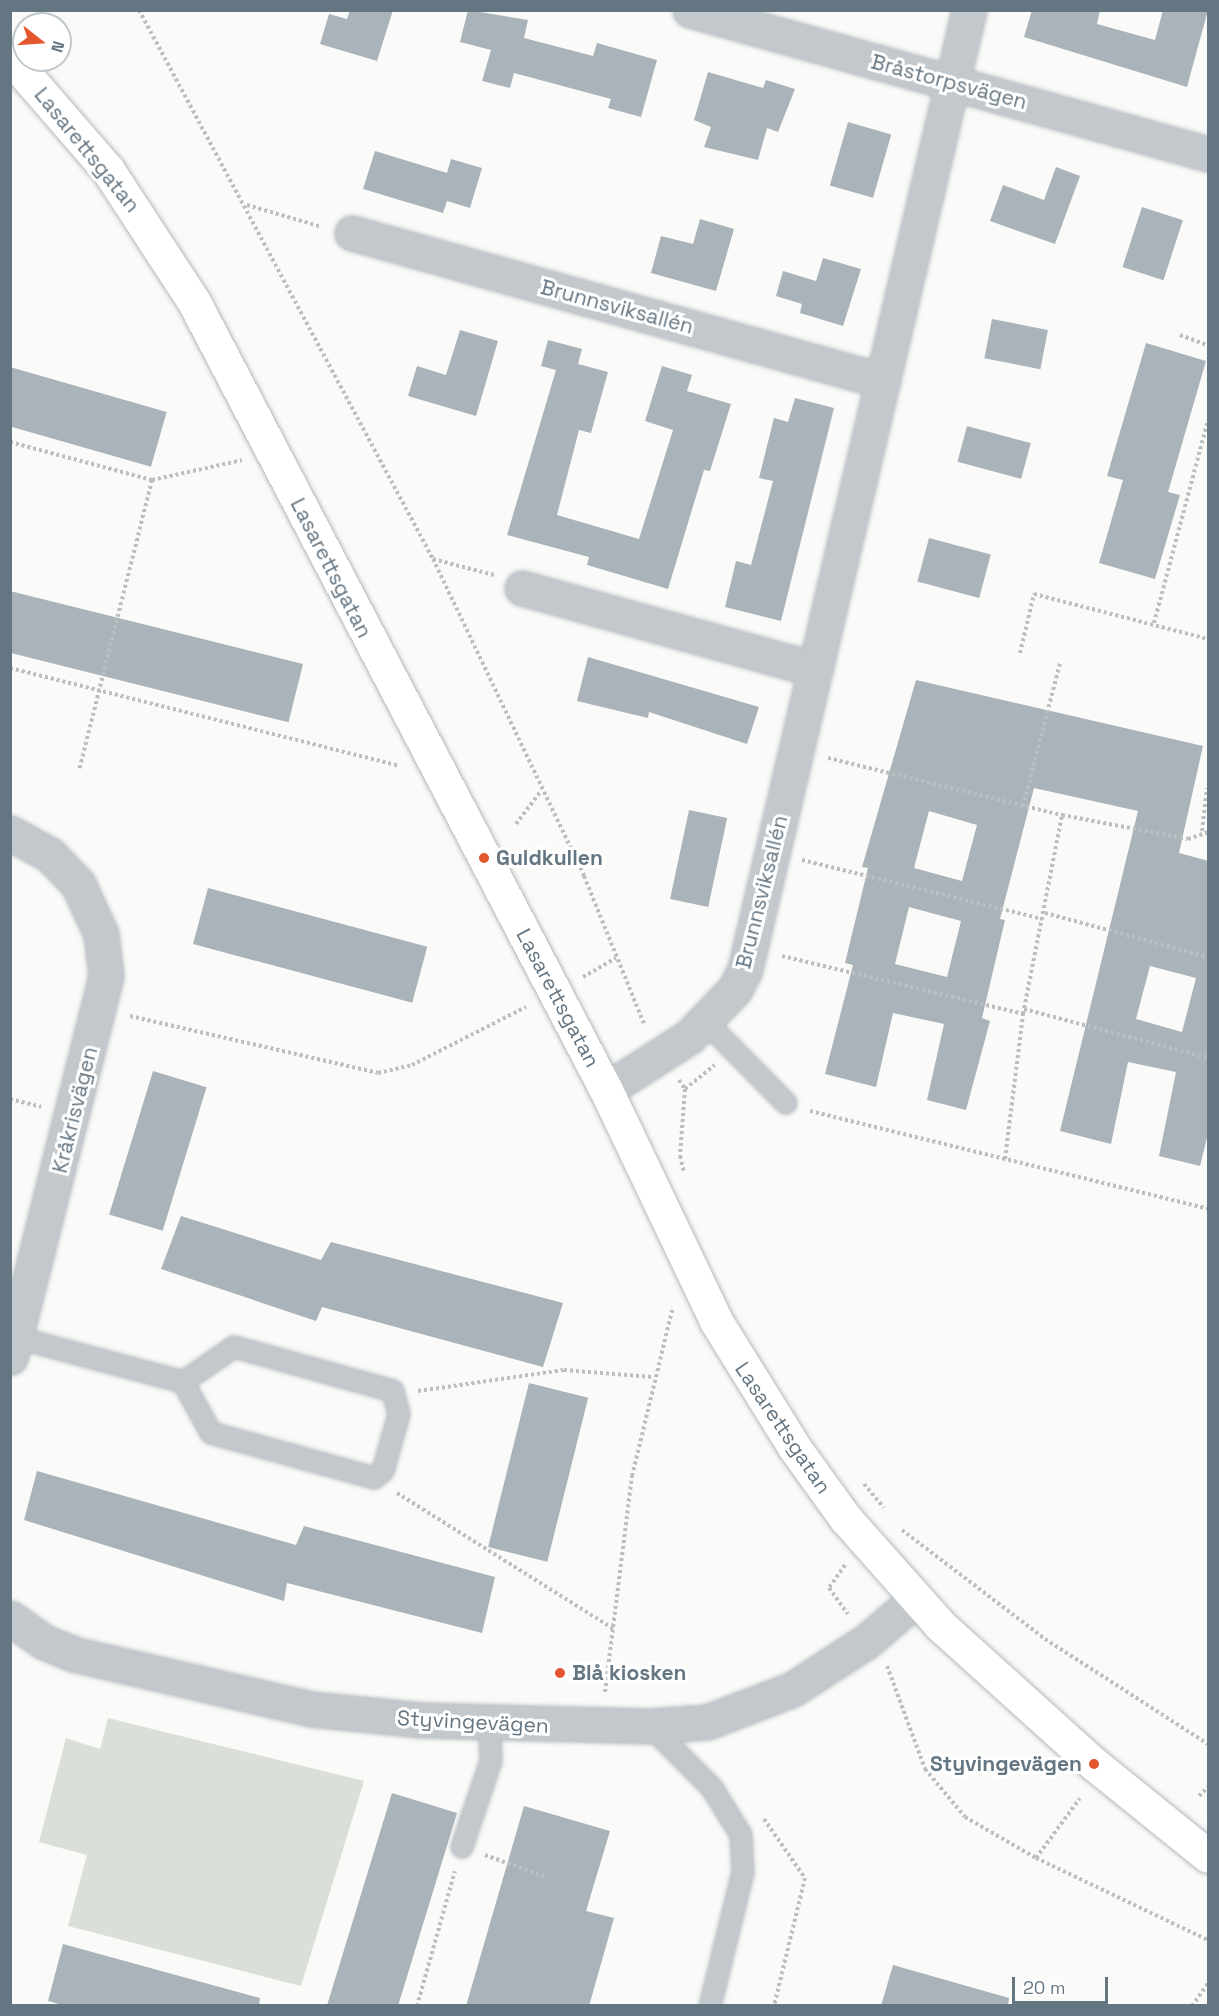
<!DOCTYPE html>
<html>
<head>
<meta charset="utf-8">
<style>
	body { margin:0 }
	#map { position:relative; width:1219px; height:2016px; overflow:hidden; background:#fafaf8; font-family:"Space Grotesk",sans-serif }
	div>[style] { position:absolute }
	.green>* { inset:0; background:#dadfd7 }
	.building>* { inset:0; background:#aab3b9; transform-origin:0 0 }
	.path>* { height:4px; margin-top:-2px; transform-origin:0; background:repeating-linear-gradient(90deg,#bbbfc2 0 3px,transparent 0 6px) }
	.roads { filter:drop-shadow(0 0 2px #b3babf) drop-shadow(0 0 2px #b3babf) }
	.lane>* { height:20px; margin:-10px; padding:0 10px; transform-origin:10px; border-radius:10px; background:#c3c8cc }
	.street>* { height:33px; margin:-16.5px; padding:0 16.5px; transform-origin:16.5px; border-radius:16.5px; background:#c3c8cc }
	.secondary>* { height:33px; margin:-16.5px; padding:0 16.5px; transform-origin:16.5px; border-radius:16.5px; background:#fff }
	.dots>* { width:16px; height:16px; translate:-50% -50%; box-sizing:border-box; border:3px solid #fff; border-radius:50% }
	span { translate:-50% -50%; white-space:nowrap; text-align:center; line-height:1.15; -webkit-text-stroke:6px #fff; paint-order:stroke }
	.street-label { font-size:21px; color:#657683 }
	.poi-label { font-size:21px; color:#657683; font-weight:700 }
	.left { translate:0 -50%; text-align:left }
	.right { translate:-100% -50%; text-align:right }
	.frame { position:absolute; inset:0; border:12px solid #657683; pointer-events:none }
	.north { position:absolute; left:12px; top:12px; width:60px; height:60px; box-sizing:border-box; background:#fff; border:2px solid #c1c8cd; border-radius:50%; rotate:107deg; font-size:16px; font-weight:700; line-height:24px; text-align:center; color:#657683 }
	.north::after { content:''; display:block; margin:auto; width:21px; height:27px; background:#e4572e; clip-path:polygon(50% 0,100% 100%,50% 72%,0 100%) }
	.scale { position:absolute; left:1012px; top:1977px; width:96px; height:27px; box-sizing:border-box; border:3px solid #657683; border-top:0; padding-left:8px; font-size:18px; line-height:21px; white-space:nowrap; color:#657683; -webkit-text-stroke:4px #fff; paint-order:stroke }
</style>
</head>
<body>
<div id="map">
	<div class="green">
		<div style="clip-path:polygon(108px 1718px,364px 1781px,301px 1986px,68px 1926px,87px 1855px,39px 1842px,66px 1738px,100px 1749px)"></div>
	</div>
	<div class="building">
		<div style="clip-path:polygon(350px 10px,393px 10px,377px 61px,320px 44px,329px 14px,347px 19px)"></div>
		<div style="clip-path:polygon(468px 10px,528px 20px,524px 38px,593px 56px,597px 43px,657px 60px,641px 117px,608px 108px,611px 99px,514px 73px,510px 88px,482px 81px,491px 50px,460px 42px)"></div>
		<div style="clip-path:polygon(1032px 10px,1100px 10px,1097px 24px,1155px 40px,1163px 10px,1208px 10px,1187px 87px,1024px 37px)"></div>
		<div style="clip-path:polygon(708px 72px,763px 88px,766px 80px,795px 89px,778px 132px,767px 128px,758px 160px,704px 147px,711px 127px,694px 120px)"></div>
		<div style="left:848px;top:122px;width:45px;height:66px;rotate:16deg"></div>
		<div style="clip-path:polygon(375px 151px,447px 173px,451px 159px,482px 168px,470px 208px,447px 201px,443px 213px,363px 189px)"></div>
		<div style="clip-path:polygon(1056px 167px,1080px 176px,1055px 244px,990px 221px,1003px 185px,1044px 200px)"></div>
		<div style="left:1142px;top:207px;width:43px;height:63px;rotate:18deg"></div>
		<div style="clip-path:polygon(700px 219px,734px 229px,716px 291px,651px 273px,661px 236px,693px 244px)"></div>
		<div style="clip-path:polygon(823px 258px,861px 269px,843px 326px,800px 313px,802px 304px,776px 296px,783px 271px,816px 281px)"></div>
		<div style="left:992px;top:319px;width:57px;height:40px;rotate:11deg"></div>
		<div style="clip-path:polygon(460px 330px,498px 341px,476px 416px,408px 396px,417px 366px,446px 375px)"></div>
		<div style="clip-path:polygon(548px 340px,582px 349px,578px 364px,608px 372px,591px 433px,579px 430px,557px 515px,639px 539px,673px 430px,645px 421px,662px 366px,692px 375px,687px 391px,731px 404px,710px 471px,704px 470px,668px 589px,587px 565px,589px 557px,507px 535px,556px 370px,541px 366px)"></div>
		<div style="clip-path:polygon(1146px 343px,1206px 361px,1168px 492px,1180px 495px,1155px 579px,1099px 563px,1123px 480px,1107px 476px)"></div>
		<div style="left:10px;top:367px;width:163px;height:57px;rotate:16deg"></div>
		<div style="clip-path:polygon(795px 398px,834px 408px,781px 621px,725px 607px,736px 561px,751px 565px,773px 481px,759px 478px,774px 418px,788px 422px)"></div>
		<div style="left:967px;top:426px;width:66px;height:37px;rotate:15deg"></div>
		<div style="left:929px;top:538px;width:64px;height:45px;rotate:15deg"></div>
		<div style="left:10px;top:591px;width:302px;height:60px;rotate:14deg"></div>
		<div style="clip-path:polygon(588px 657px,759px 707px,747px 744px,649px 712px,648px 718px,577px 701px)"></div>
		<div style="clip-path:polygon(evenodd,916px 680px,1203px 746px,1179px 853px,1209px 861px,1209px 1130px,1200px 1166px,1159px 1156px,1176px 1072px,1128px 1062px,1111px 1144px,1060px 1131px,1138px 811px,1034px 788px,1000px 919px,1005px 920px,982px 1018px,990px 1021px,966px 1110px,927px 1100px,944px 1024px,893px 1013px,876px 1087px,825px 1074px,853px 965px,845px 963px,868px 868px,862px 867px,916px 680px,929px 811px,977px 825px,962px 881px,914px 868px,929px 811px,916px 680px,909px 907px,961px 921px,947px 977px,895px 964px,909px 907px,916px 680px,1150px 966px,1196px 978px,1182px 1032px,1136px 1019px,1150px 966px)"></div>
		<div style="left:689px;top:810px;width:39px;height:91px;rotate:12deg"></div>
		<div style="left:208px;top:888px;width:227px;height:58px;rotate:15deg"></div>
		<div style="left:153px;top:1071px;width:56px;height:150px;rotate:17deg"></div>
		<div style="clip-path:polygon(181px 1216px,321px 1260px,331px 1242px,563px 1303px,543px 1367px,322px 1307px,316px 1321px,161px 1269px)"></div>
		<div style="left:529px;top:1383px;width:61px;height:169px;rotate:14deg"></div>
		<div style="clip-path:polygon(37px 1471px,296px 1545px,304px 1526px,495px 1577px,482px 1633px,287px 1583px,284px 1601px,24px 1520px)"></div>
		<div style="left:392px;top:1793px;width:68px;height:222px;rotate:17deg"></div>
		<div style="clip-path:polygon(524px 1806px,610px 1831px,586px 1911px,614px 1918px,589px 2006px,466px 2006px)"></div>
		<div style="clip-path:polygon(63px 1944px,260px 1998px,259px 2006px,66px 2006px,48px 2001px)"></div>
		<div style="clip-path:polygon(893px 1965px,1009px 1998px,1008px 2006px,881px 2006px)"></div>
	</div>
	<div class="path">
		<div style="left:139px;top:10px;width:623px;rotate:61.83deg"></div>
		<div style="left:433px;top:559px;width:351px;rotate:64.5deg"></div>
		<div style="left:584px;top:876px;width:162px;rotate:67.9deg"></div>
		<div style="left:247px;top:205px;width:78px;rotate:16.3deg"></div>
		<div style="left:1180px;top:335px;width:30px;rotate:20deg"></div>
		<div style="left:10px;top:442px;width:147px;rotate:15deg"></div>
		<div style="left:152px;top:480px;width:299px;rotate:104.1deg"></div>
		<div style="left:152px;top:480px;width:92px;rotate:-12.5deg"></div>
		<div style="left:433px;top:559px;width:63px;rotate:14.7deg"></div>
		<div style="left:1154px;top:623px;width:210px;rotate:-75.1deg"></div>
		<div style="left:1020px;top:653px;width:61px;rotate:-76.7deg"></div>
		<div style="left:1034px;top:594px;width:180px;rotate:14.5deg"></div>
		<div style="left:10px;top:668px;width:401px;rotate:14.1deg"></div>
		<div style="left:828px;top:758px;width:241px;rotate:13.7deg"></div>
		<div style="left:1062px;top:815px;width:128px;rotate:10.8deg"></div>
		<div style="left:1188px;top:839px;width:21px;rotate:-19deg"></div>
		<div style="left:1023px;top:806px;width:148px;rotate:-75.5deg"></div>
		<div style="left:516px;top:824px;width:41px;rotate:-52.9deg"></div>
		<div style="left:1202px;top:831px;width:43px;rotate:-83.4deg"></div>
		<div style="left:802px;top:860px;width:248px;rotate:13.8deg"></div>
		<div style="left:1045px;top:913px;width:169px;rotate:15.1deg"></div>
		<div style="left:782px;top:956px;width:248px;rotate:13.5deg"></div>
		<div style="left:583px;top:977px;width:38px;rotate:-30deg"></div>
		<div style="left:1024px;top:1009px;width:190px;rotate:14.9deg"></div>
		<div style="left:130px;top:1016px;width:254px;rotate:12.9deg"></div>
		<div style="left:378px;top:1073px;width:35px;rotate:-13deg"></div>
		<div style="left:412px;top:1065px;width:128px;rotate:-27deg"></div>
		<div style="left:679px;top:1080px;width:11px;rotate:56deg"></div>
		<div style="left:685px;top:1089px;width:67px;rotate:94.3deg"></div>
		<div style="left:680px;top:1156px;width:16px;rotate:76deg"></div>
		<div style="left:685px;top:1089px;width:38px;rotate:-39deg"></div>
		<div style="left:10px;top:1099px;width:32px;rotate:14deg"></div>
		<div style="left:810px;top:1111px;width:410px;rotate:13.8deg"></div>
		<div style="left:1005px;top:1159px;width:146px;rotate:-82.9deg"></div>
		<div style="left:1023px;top:1014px;width:203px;rotate:-78.9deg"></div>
		<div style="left:418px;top:1391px;width:148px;rotate:-8.2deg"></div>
		<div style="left:564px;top:1370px;width:89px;rotate:4.5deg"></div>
		<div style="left:864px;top:1484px;width:31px;rotate:50deg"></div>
		<div style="left:397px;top:1493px;width:257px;rotate:32.1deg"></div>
		<div style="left:902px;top:1530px;width:180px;rotate:37.3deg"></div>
		<div style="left:1045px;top:1639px;width:194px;rotate:32.8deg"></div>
		<div style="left:845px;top:1565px;width:28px;rotate:125deg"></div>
		<div style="left:829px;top:1588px;width:32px;rotate:54deg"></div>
		<div style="left:887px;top:1666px;width:110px;rotate:69.7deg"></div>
		<div style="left:925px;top:1769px;width:62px;rotate:50.2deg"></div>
		<div style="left:965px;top:1817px;width:82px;rotate:30deg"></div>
		<div style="left:1036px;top:1858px;width:191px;rotate:25.5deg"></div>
		<div style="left:605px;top:1692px;width:218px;rotate:-82.9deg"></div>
		<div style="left:632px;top:1476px;width:174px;rotate:-76.4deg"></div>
		<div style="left:1199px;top:1796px;width:13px;rotate:-45deg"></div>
		<div style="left:764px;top:1819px;width:72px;rotate:55.2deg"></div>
		<div style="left:805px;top:1878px;width:132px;rotate:103.6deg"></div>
		<div style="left:485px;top:1855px;width:65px;rotate:19.8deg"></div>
		<div style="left:1036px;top:1858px;width:74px;rotate:-53.7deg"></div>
		<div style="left:417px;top:2006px;width:140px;rotate:-74.3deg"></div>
		<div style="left:1192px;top:2006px;width:28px;rotate:-55deg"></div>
	</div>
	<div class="roads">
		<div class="lane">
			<div style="left:706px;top:1022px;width:114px;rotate:45.4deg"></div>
			<div style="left:18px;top:1338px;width:171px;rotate:14.9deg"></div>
			<div style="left:183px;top:1382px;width:58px;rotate:61.2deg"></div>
			<div style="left:211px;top:1433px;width:169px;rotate:15.4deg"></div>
			<div style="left:374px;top:1478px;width:11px;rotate:-38deg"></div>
			<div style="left:383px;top:1471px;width:59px;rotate:-74.3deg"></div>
			<div style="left:399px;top:1414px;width:24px;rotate:-105deg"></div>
			<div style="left:393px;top:1391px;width:165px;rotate:-164.5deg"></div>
			<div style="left:234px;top:1347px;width:62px;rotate:145.5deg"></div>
			<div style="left:650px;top:1726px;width:88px;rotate:45deg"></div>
			<div style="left:712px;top:1788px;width:55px;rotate:58.3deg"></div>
			<div style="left:741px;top:1835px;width:37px;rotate:87deg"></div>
			<div style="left:743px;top:1872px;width:138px;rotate:103.8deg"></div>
			<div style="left:462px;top:1847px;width:91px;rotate:-71.4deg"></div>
			<div style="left:491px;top:1761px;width:37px;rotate:-92deg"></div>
		</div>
		<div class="street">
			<div style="left:690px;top:10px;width:538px;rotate:15.54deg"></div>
			<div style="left:352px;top:233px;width:551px;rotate:15.57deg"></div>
			<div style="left:522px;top:588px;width:304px;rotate:15.5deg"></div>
			<div style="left:10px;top:833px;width:46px;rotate:28.8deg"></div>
			<div style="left:50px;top:855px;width:40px;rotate:46deg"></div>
			<div style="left:78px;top:884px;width:55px;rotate:65.3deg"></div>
			<div style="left:101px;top:934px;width:42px;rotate:83.2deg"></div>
			<div style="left:106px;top:976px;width:393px;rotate:104.1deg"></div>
			<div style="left:606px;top:1090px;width:98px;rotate:-32.6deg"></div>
			<div style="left:689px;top:1037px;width:66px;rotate:-46.2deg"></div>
			<div style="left:735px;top:989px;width:22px;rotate:-63deg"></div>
			<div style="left:745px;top:969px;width:985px;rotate:-76.85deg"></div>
			<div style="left:10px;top:1618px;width:42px;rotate:35.2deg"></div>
			<div style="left:44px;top:1642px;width:31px;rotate:22deg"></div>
			<div style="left:73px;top:1654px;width:244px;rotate:13deg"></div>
			<div style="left:311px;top:1709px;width:111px;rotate:5.7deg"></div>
			<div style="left:421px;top:1720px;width:229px;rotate:1.5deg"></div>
			<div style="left:650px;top:1726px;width:57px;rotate:-4deg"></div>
			<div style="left:707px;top:1722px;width:92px;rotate:-21deg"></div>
			<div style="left:793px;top:1689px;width:88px;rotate:-33deg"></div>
			<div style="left:867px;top:1641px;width:65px;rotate:-40.6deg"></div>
		</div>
		<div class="secondary">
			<div style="left:10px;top:57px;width:150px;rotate:49.1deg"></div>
			<div style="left:108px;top:170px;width:158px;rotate:56.9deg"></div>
			<div style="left:194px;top:302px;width:889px;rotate:62.4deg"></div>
			<div style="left:606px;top:1090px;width:256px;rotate:64.5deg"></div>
			<div style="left:716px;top:1321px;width:148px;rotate:58.2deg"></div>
			<div style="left:794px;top:1447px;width:89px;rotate:54.2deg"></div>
			<div style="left:846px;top:1519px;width:142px;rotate:48.4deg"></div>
			<div style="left:940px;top:1625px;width:207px;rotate:42.1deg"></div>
			<div style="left:1094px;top:1764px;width:146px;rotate:38.9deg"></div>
		</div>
	</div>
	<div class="dots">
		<div style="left:484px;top:858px;background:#e4572e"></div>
		<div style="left:560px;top:1673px;background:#e4572e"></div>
		<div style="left:1094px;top:1764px;background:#e4572e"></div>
	</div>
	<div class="street-label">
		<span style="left:949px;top:82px;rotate:15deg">Bråstorpsvägen</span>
		<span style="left:87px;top:150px;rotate:51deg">Lasarettsgatan</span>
		<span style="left:617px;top:307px;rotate:15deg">Brunnsviksallén</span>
		<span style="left:331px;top:568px;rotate:63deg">Lasarettsgatan</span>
		<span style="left:762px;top:892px;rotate:-76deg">Brunnsviksallén</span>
		<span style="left:558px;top:998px;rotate:62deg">Lasarettsgatan</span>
		<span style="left:75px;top:1110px;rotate:-76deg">Kråkrisvägen</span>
		<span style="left:783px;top:1428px;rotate:56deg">Lasarettsgatan</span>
		<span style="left:473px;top:1722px;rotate:3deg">Styvingevägen</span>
	</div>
	<div class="poi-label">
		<span class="left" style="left:496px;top:858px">Guldkullen</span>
		<span class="left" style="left:572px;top:1673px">Blå kiosken</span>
		<span class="right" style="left:1082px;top:1764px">Styvingevägen</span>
	</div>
	<div class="frame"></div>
	<div class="north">N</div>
	<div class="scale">20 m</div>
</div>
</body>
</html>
